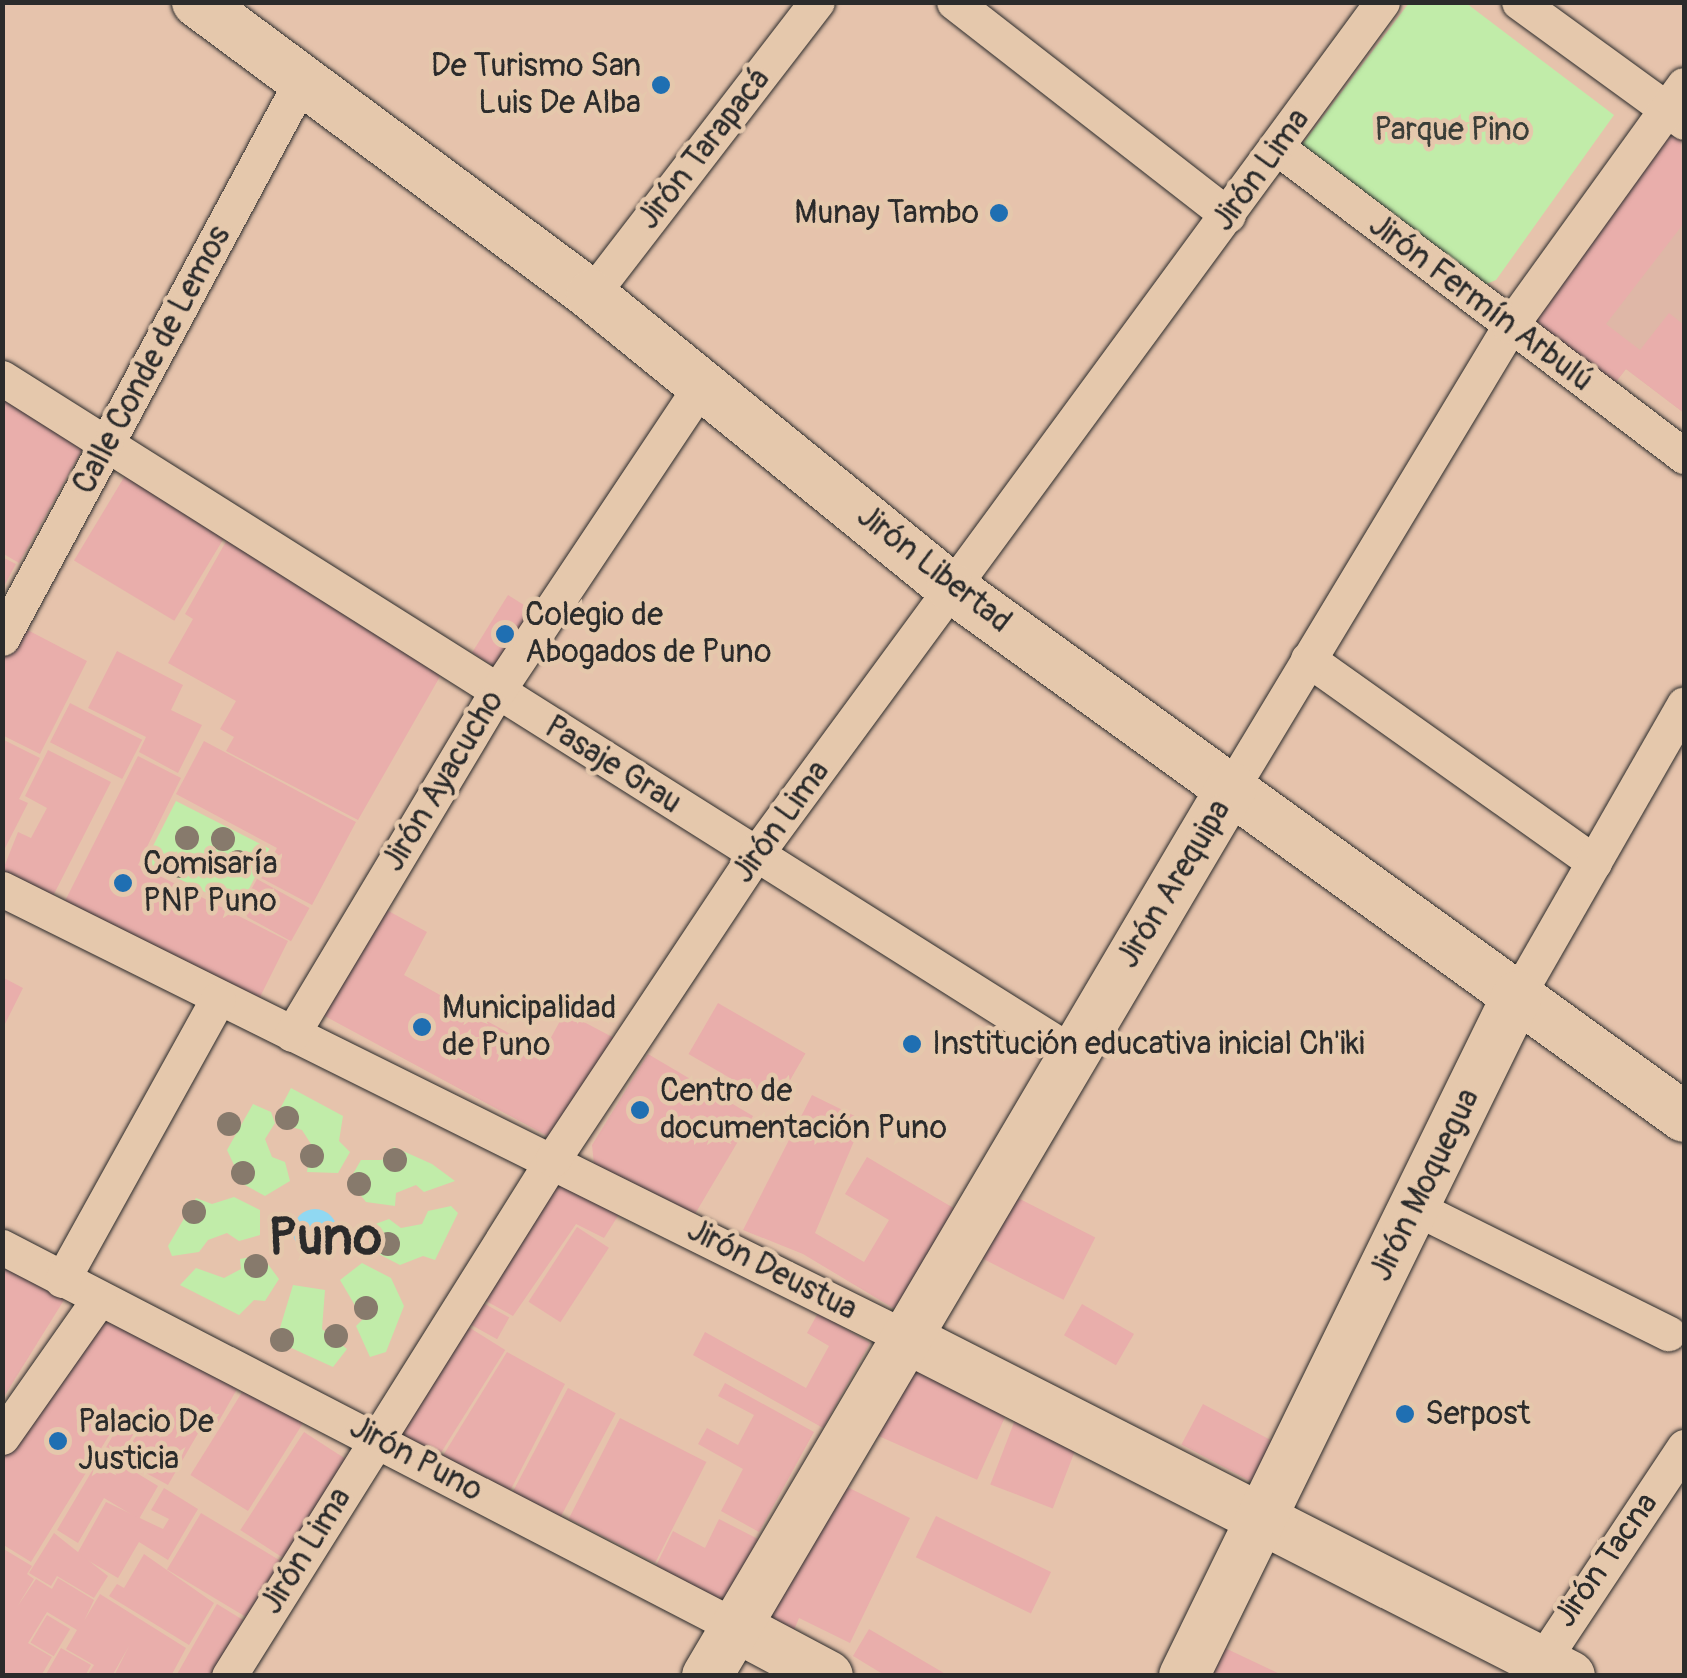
<!DOCTYPE html>
<html>
<head>
<meta charset="utf-8">
<style>
	body { margin:0 }
	#map { position:relative; width:1687px; height:1678px; overflow:hidden; background:#e6c3ac; font-family:Pangolin,sans-serif }
	div>[style] { position:absolute }
	.built>* { inset:0; background:#dfb7a7 }
	.green>* { inset:0; background:#c1eca9; transform-origin:0 0 }
	.water>* { inset:0; background:#90d8f2 }
	.round { border-radius:50% }
	.building>* { inset:0; background:#e9aeab; transform-origin:0 0 }
	.roads { filter:drop-shadow(0 0 2px #2b2b2b) drop-shadow(0 0 2px #2b2b2b) }
	.street>* { height:35px; margin:-17.5px; padding:0 17.5px; transform-origin:17.5px; border-radius:17.5px; background:#e5c8ac }
	.secondary>* { height:50px; margin:-25px; padding:0 25px; transform-origin:25px; border-radius:25px; background:#e5c8ac }
	.trees>* { width:24px; height:24px; margin:-12px; border-radius:50%; background:#877a6c }
	.dots>* { width:28px; height:28px; translate:-50% -50%; box-sizing:border-box; border:5px solid #e5c8ac; border-radius:50% }
	span { translate:-50% -50%; white-space:nowrap; text-align:center; line-height:1.15; -webkit-text-stroke:9px #e5c8ac; paint-order:stroke }
	.poi-label { font-size:32px; color:#2b2b2b }
	.right { translate:-100% -50%; text-align:right }
	.left { translate:0 -50%; text-align:left }
	.park-label { font-size:32px; color:#3a3e38 }
	.street-label { font-size:32px; color:#2b2b2b }
	.town-label { font-size:52px; color:#2b2b2b; font-weight:700 }
	.frame { position:absolute; inset:0; border:5px solid #2b2b2b; pointer-events:none }
</style>
</head>
<body>
<div id="map">
	<div class="built">
		<div style="clip-path:polygon(1684px 125px,1684px 413px,1626px 369px,1608px 392px,1525px 329px)"></div>
	</div>
	<div class="green">
		<div style="clip-path:polygon(1409px 3px,1466px 3px,1614px 115px,1496px 280px,1479px 287px,1301px 146px)"></div>
		<div style="left:176px;top:801px;width:105px;height:68px;rotate:27deg"></div>
		<div style="clip-path:polygon(291px 1088px,343px 1116px,339px 1141px,350px 1152px,338px 1173px,307px 1172px,311px 1144px,302px 1130px,288px 1126px,280px 1109px)"></div>
		<div style="clip-path:polygon(253px 1104px,271px 1112px,275px 1123px,265px 1139px,272px 1157px,285px 1162px,290px 1181px,265px 1196px,243px 1184px,227px 1150px)"></div>
		<div style="clip-path:polygon(394px 1147px,432px 1164px,455px 1181px,424px 1192px,416px 1185px,396px 1193px,395px 1206px,366px 1202px,349px 1181px,361px 1160px,382px 1160px)"></div>
		<div style="clip-path:polygon(234px 1197px,260px 1210px,260px 1235px,239px 1241px,227px 1233px,208px 1240px,199px 1252px,172px 1256px,168px 1246px,196px 1198px,212px 1204px)"></div>
		<div style="clip-path:polygon(451px 1206px,458px 1213px,435px 1260px,423px 1256px,400px 1265px,369px 1249px,370px 1226px,389px 1219px,401px 1228px,422px 1224px,428px 1211px)"></div>
		<div style="clip-path:polygon(261px 1255px,279px 1279px,265px 1301px,254px 1300px,239px 1315px,180px 1285px,196px 1268px,224px 1278px,241px 1269px,240px 1259px)"></div>
		<div style="clip-path:polygon(362px 1263px,391px 1278px,404px 1306px,386px 1352px,370px 1357px,356px 1326px,363px 1319px,340px 1280px)"></div>
		<div style="clip-path:polygon(293px 1285px,325px 1290px,322px 1329px,347px 1349px,333px 1367px,276px 1341px)"></div>
	</div>
	<div class="water">
		<div class="round" style="left:293px;top:1209px;width:44px;height:44px"></div>
	</div>
	<div class="building">
		<div style="clip-path:polygon(1680px 122px,1684px 223px,1606px 324px,1640px 350px,1669px 313px,1684px 325px,1684px 413px,1626px 369px,1608px 392px,1525px 329px)"></div>
		<div style="clip-path:polygon(2px 396px,86px 443px,19px 563px,2px 553px)"></div>
		<div style="left:126px;top:474px;width:117px;height:101px;rotate:31deg"></div>
		<div style="clip-path:polygon(228px 538px,442px 673px,358px 820px,226px 751px,234px 737px,220px 729px,236px 701px,168px 663px,193px 619px,185px 614px)"></div>
		<div style="clip-path:polygon(2px 557px,16px 564px,2px 590px)"></div>
		<div style="left:508px;top:595px;width:38px;height:68px;rotate:32deg"></div>
		<div style="clip-path:polygon(18px 625px,87px 661px,40px 754px,2px 735px,2px 655px)"></div>
		<div style="clip-path:polygon(117px 651px,183px 685px,171px 710px,202px 725px,178px 773px,139px 752px,146px 737px,88px 708px)"></div>
		<div style="left:70px;top:703px;width:81px;height:44px;rotate:27deg"></div>
		<div style="clip-path:polygon(2px 739px,40px 758px,19px 799px,28px 803px,2px 854px)"></div>
		<div style="clip-path:polygon(204px 741px,356px 822px,312px 905px,261px 878px,277px 848px,176px 794px)"></div>
		<div style="clip-path:polygon(48px 750px,111px 782px,52px 898px,2px 872px,18px 832px,31px 838px,47px 808px,25px 796px)"></div>
		<div style="clip-path:polygon(138px 756px,181px 778px,138px 865px,288px 941px,259px 999px,65px 901px)"></div>
		<div style="left:257px;top:879px;width:60px;height:38px;rotate:29deg"></div>
		<div style="clip-path:polygon(383px 908px,427px 932px,404px 975px,543px 1052px,565px 1012px,618px 1040px,562px 1144px,321px 1014px)"></div>
		<div style="clip-path:polygon(2px 977px,23px 988px,2px 1030px)"></div>
		<div style="left:718px;top:1003px;width:101px;height:59px;rotate:30deg"></div>
		<div style="clip-path:polygon(648px 1054px,753px 1116px,695px 1214px,594px 1164px,592px 1145px)"></div>
		<div style="clip-path:polygon(812px 1095px,863px 1120px,815px 1233px,864px 1262px,889px 1220px,845px 1194px,867px 1157px,962px 1213px,903px 1314px,803px 1254px,743px 1230px)"></div>
		<div style="clip-path:polygon(562px 1174px,625px 1205px,604px 1238px,576px 1224px,513px 1316px,477px 1296px)"></div>
		<div style="left:1008px;top:1193px;width:98px;height:70px;rotate:27deg"></div>
		<div style="left:577px;top:1227px;width:38px;height:89px;rotate:33deg"></div>
		<div style="clip-path:polygon(2px 1266px,64px 1300px,2px 1400px)"></div>
		<div style="left:476px;top:1299px;width:38px;height:25px;rotate:29deg"></div>
		<div style="left:1082px;top:1304px;width:60px;height:36px;rotate:30deg"></div>
		<div style="clip-path:polygon(101px 1307px,241px 1382px,215px 1428px,204px 1423px,168px 1485px,122px 1460px,141px 1427px,121px 1416px,31px 1562px,2px 1544px,2px 1454px)"></div>
		<div style="clip-path:polygon(818px 1313px,870px 1343px,823px 1428px,693px 1355px,705px 1332px,806px 1388px,829px 1346px,807px 1333px)"></div>
		<div style="left:462px;top:1323px;width:51px;height:131px;rotate:32deg"></div>
		<div style="clip-path:polygon(507px 1352px,565px 1384px,507px 1497px,439px 1462px)"></div>
		<div style="left:908px;top:1367px;width:109px;height:75px;rotate:24deg"></div>
		<div style="clip-path:polygon(725px 1383px,814px 1432px,759px 1532px,721px 1511px,743px 1469px,698px 1444px,707px 1428px,738px 1445px,754px 1415px,718px 1396px)"></div>
		<div style="left:246px;top:1386px;width:68px;height:105px;rotate:32deg"></div>
		<div style="left:568px;top:1388px;width:54px;height:119px;rotate:28deg"></div>
		<div style="left:1203px;top:1404px;width:84px;height:46px;rotate:28deg"></div>
		<div style="left:620px;top:1418px;width:97px;height:113px;rotate:27deg"></div>
		<div style="left:1015px;top:1420px;width:67px;height:69px;rotate:21deg"></div>
		<div style="clip-path:polygon(121px 1422px,136px 1430px,117px 1461px,158px 1486px,139px 1519px,104px 1498px,78px 1543px,57px 1530px)"></div>
		<div style="left:304px;top:1432px;width:53px;height:117px;rotate:33deg"></div>
		<div style="clip-path:polygon(827px 1477px,910px 1518px,850px 1643px,799px 1618px,794px 1630px,760px 1613px)"></div>
		<div style="clip-path:polygon(164px 1488px,198px 1509px,168px 1560px,139px 1542px,118px 1578px,77px 1554px,106px 1502px,163px 1529px,169px 1519px,151px 1510px)"></div>
		<div style="left:201px;top:1513px;width:95px;height:66px;rotate:31deg"></div>
		<div style="left:936px;top:1516px;width:128px;height:46px;rotate:26deg"></div>
		<div style="clip-path:polygon(719px 1519px,758px 1539px,723px 1608px,653px 1572px,673px 1531px,705px 1548px)"></div>
		<div style="clip-path:polygon(54px 1533px,108px 1576px,94px 1598px,57px 1576px,51px 1586px,29px 1573px)"></div>
		<div style="clip-path:polygon(2px 1548px,32px 1566px,27px 1574px,34px 1579px,17px 1607px,36px 1579px,52px 1589px,58px 1578px,94px 1600px,84px 1621px,100px 1594px,186px 1648px,171px 1676px,114px 1676px,129px 1646px,112px 1676px,87px 1676px,94px 1665px,66px 1649px,77px 1630px,47px 1612px,28px 1643px,52px 1657px,41px 1676px,2px 1676px)"></div>
		<div style="clip-path:polygon(144px 1554px,214px 1603px,189px 1645px,109px 1596px,117px 1584px,124px 1588px)"></div>
		<div style="clip-path:polygon(217px 1604px,248px 1623px,217px 1676px,176px 1676px)"></div>
		<div style="left:47px;top:1615px;width:27px;height:32px;rotate:31deg"></div>
		<div style="clip-path:polygon(869px 1629px,949px 1676px,886px 1676px,853px 1656px)"></div>
		<div style="clip-path:polygon(61px 1648px,91px 1665px,85px 1676px,45px 1676px)"></div>
		<div style="clip-path:polygon(1225px 1648px,1284px 1676px,1212px 1676px)"></div>
	</div>
	<div class="roads">
		<div class="street">
			<div style="left:954px;top:2px;width:347px;rotate:37.9deg"></div>
			<div style="left:1519px;top:2px;width:204px;rotate:36deg"></div>
			<div style="left:1278px;top:148px;width:510px;rotate:37.18deg"></div>
			<div style="left:591px;top:295px;width:370px;rotate:-52.4deg"></div>
			<div style="left:2px;top:378px;width:1267px;rotate:32.24deg"></div>
			<div style="left:2px;top:638px;width:631px;rotate:-61.73deg"></div>
			<div style="left:1308px;top:659px;width:351px;rotate:35.4deg"></div>
			<div style="left:1232px;top:787px;width:538px;rotate:-58.91deg"></div>
			<div style="left:1510px;top:326px;width:297px;rotate:-54.2deg"></div>
			<div style="left:2px;top:889px;width:1009px;rotate:26.41deg"></div>
			<div style="left:1517px;top:996px;width:336px;rotate:-60.2deg"></div>
			<div style="left:292px;top:1034px;width:397px;rotate:-59.1deg"></div>
			<div style="left:496px;top:693px;width:373px;rotate:-56.3deg"></div>
			<div style="left:1414px;top:1207px;width:284px;rotate:26.4deg"></div>
			<div style="left:2px;top:1247px;width:827px;rotate:27.37deg"></div>
			<div style="left:62px;top:1280px;width:321px;rotate:-61deg"></div>
			<div style="left:2px;top:1437px;width:169px;rotate:-54.9deg"></div>
			<div style="left:229px;top:1676px;width:610px;rotate:-57.92deg"></div>
			<div style="left:553px;top:1159px;width:366px;rotate:-56.4deg"></div>
			<div style="left:756px;top:854px;width:1057px;rotate:-53.69deg"></div>
			<div style="left:1532px;top:1676px;width:275px;rotate:-56.4deg"></div>
		</div>
		<div class="secondary">
			<div style="left:197px;top:2px;width:491px;rotate:36.6deg"></div>
			<div style="left:591px;top:295px;width:465px;rotate:39.1deg"></div>
			<div style="left:952px;top:588px;width:903px;rotate:35.85deg"></div>
			<div style="left:906px;top:1338px;width:745px;rotate:26.98deg"></div>
			<div style="left:736px;top:1627px;width:104px;rotate:28deg"></div>
			<div style="left:707px;top:1676px;width:1032px;rotate:-59.44deg"></div>
			<div style="left:1184px;top:1676px;width:757px;rotate:-63.91deg"></div>
		</div>
	</div>
	<div class="trees">
		<div style="left:187px;top:838px"></div>
		<div style="left:223px;top:839px"></div>
		<div style="left:238px;top:862px"></div>
		<div style="left:180px;top:866px"></div>
		<div style="left:287px;top:1118px"></div>
		<div style="left:229px;top:1124px"></div>
		<div style="left:312px;top:1156px"></div>
		<div style="left:395px;top:1160px"></div>
		<div style="left:243px;top:1173px"></div>
		<div style="left:359px;top:1184px"></div>
		<div style="left:194px;top:1212px"></div>
		<div style="left:388px;top:1244px"></div>
		<div style="left:256px;top:1266px"></div>
		<div style="left:366px;top:1308px"></div>
		<div style="left:336px;top:1336px"></div>
		<div style="left:282px;top:1340px"></div>
	</div>
	<div class="dots">
		<div style="left:661px;top:85px;background:#1f6fb2"></div>
		<div style="left:999px;top:213px;background:#1f6fb2"></div>
		<div style="left:505px;top:634px;background:#1f6fb2"></div>
		<div style="left:123px;top:883px;background:#1f6fb2"></div>
		<div style="left:422px;top:1027px;background:#1f6fb2"></div>
		<div style="left:912px;top:1044px;background:#1f6fb2"></div>
		<div style="left:640px;top:1110px;background:#1f6fb2"></div>
		<div style="left:1405px;top:1414px;background:#1f6fb2"></div>
		<div style="left:58px;top:1441px;background:#1f6fb2"></div>
	</div>
	<div class="poi-label">
		<span class="right" style="left:641px;top:85px">De Turismo San<br>Luis De Alba</span>
		<span class="right" style="left:979px;top:213px">Munay Tambo</span>
		<span class="left" style="left:525px;top:634px">Colegio de<br>Abogados de Puno</span>
		<span class="left" style="left:143px;top:883px">Comisaría<br>PNP Puno</span>
		<span class="left" style="left:442px;top:1027px">Municipalidad<br>de Puno</span>
		<span class="left" style="left:932px;top:1044px">Institución educativa inicial Ch'iki</span>
		<span class="left" style="left:660px;top:1110px">Centro de<br>documentación Puno</span>
		<span class="left" style="left:1425px;top:1414px">Serpost</span>
		<span class="left" style="left:78px;top:1441px">Palacio De<br>Justicia</span>
	</div>
	<div class="park-label">
		<span style="left:1452px;top:130px">Parque Pino</span>
	</div>
	<div class="street-label">
		<span style="left:704px;top:149px;rotate:-52deg">Jirón Tarapacá</span>
		<span style="left:1261px;top:170px;rotate:-54deg">Jirón Lima</span>
		<span style="left:1481px;top:303px;rotate:37deg">Jirón Fermín Arbulú</span>
		<span style="left:152px;top:360px;rotate:-62deg">Calle Conde de Lemos</span>
		<span style="left:934px;top:569px;rotate:38deg">Jirón Libertad</span>
		<span style="left:613px;top:765px;rotate:32deg">Pasaje Grau</span>
		<span style="left:443px;top:781px;rotate:-59deg">Jirón Ayacucho</span>
		<span style="left:781px;top:822px;rotate:-54deg">Jirón Lima</span>
		<span style="left:1174px;top:884px;rotate:-59deg">Jirón Arequipa</span>
		<span style="left:1425px;top:1185px;rotate:-64deg">Jirón Moquegua</span>
		<span style="left:772px;top:1270px;rotate:27deg">Jirón Deustua</span>
		<span style="left:416px;top:1459px;rotate:28deg">Jirón Puno</span>
		<span style="left:306px;top:1551px;rotate:-58deg">Jirón Lima</span>
		<span style="left:1606px;top:1560px;rotate:-55deg">Jirón Tacna</span>
	</div>
	<div class="town-label">
		<span style="left:325px;top:1238px">Puno</span>
	</div>
	<div class="frame"></div>
</div>
</body>
</html>
